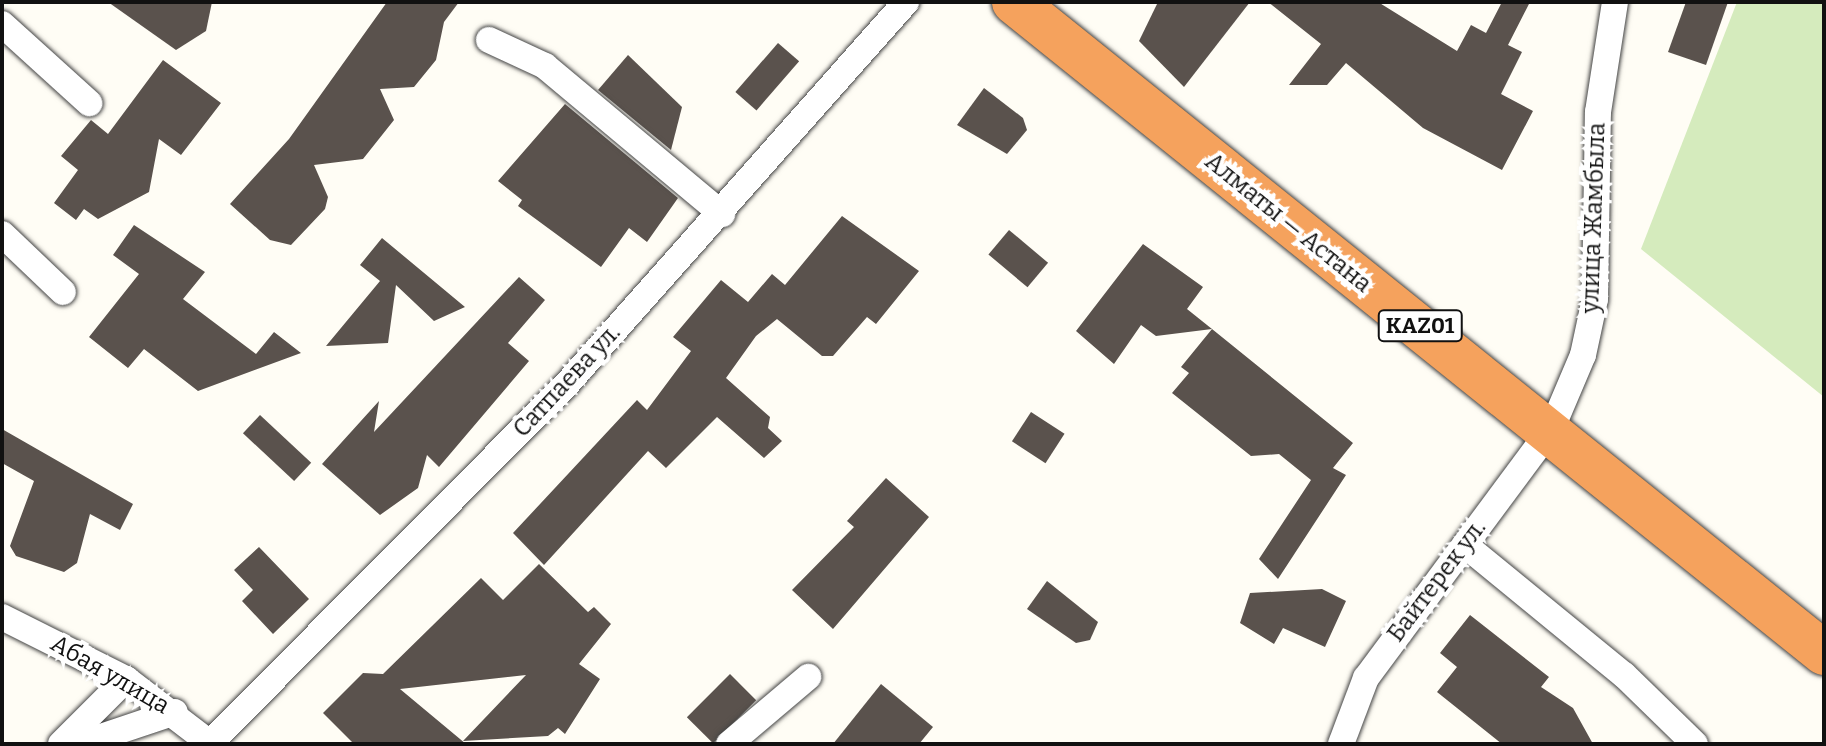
<!DOCTYPE html>
<html>
<head>
<meta charset="utf-8">
<style>
	body { margin:0 }
	#map { position:relative; width:1826px; height:746px; overflow:hidden; background:#fffdf5; font-family:Bitter,serif }
	div>[style] { position:absolute }
	.green>* { inset:0; background:#d5ebbd }
	.building>* { inset:0; background:#5a524d; transform-origin:0 0 }
	.roads { filter:drop-shadow(0 0 2px #444) drop-shadow(0 0 2px #444) }
	.street>* { height:26px; margin:-13px; padding:0 13px; transform-origin:13px; border-radius:13px; background:#fff }
	.highway>* { height:44px; margin:-22px; padding:0 22px; transform-origin:22px; border-radius:22px; background:#f5a25d }
	span { translate:-50% -50%; white-space:nowrap; text-align:center; line-height:1.15; -webkit-text-stroke:8px #fff; paint-order:stroke }
	.shield-label span { padding:2px 6px; background:#fff; border:2px solid; border-radius:6px; -webkit-text-stroke-width:0 }
	.shield-label { font-size:22px; color:#111; font-weight:700 }
	.street-label { font-size:24px; color:#111 }
	.frame { position:absolute; inset:0; border:4px solid #111; pointer-events:none }
</style>
</head>
<body>
<div id="map">
	<div class="green">
		<div style="clip-path:polygon(1737px 2px,1824px 2px,1824px 397px,1641px 249px)"></div>
	</div>
	<div class="building">
		<div style="clip-path:polygon(108px 2px,212px 2px,206px 31px,176px 50px)"></div>
		<div style="clip-path:polygon(387px 2px,459px 2px,444px 22px,436px 60px,414px 87px,380px 89px,394px 120px,363px 159px,314px 165px,328px 197px,325px 209px,291px 245px,270px 240px,230px 204px,289px 139px)"></div>
		<div style="clip-path:polygon(1158px 2px,1250px 2px,1184px 87px,1139px 41px)"></div>
		<div style="clip-path:polygon(1268px 2px,1378px 2px,1457px 51px,1471px 25px,1486px 33px,1502px 2px,1530px 2px,1508px 45px,1522px 52px,1501px 94px,1533px 111px,1502px 170px,1423px 128px,1346px 63px,1327px 85px,1289px 85px,1321px 44px)"></div>
		<div style="clip-path:polygon(1686px 2px,1728px 2px,1706px 65px,1668px 52px)"></div>
		<div style="left:778px;top:43px;width:28px;height:65px;rotate:41deg"></div>
		<div style="clip-path:polygon(628px 55px,682px 107px,671px 150px,598px 90px)"></div>
		<div style="clip-path:polygon(163px 60px,221px 103px,181px 155px,159px 139px,149px 192px,98px 219px,84px 209px,76px 220px,54px 203px,78px 170px,61px 156px,91px 120px,108px 134px)"></div>
		<div style="clip-path:polygon(984px 88px,1023px 118px,1027px 130px,1007px 154px,957px 125px)"></div>
		<div style="clip-path:polygon(565px 104px,678px 198px,647px 242px,629px 228px,601px 267px,518px 206px,522px 200px,498px 181px)"></div>
		<div style="clip-path:polygon(842px 216px,919px 271px,876px 324px,867px 317px,833px 356px,822px 356px,777px 319px,756px 336px,726px 378px,770px 417px,768px 428px,782px 441px,764px 458px,717px 417px,666px 468px,648px 451px,544px 565px,513px 533px,637px 400px,647px 410px,691px 351px,673px 337px,721px 280px,748px 302px,772px 274px,785px 285px)"></div>
		<div style="clip-path:polygon(134px 225px,205px 272px,183px 299px,256px 354px,274px 332px,301px 353px,198px 391px,144px 349px,128px 368px,89px 337px,139px 274px,113px 255px)"></div>
		<div style="left:1009px;top:230px;width:51px;height:32px;rotate:40deg"></div>
		<div style="clip-path:polygon(382px 238px,465px 307px,434px 321px,396px 285px,388px 343px,326px 346px,380px 281px,360px 265px)"></div>
		<div style="clip-path:polygon(1143px 244px,1203px 287px,1187px 309px,1212px 329px,1156px 336px,1141px 325px,1114px 364px,1076px 331px)"></div>
		<div style="clip-path:polygon(519px 277px,545px 300px,508px 343px,529px 361px,439px 467px,427px 455px,418px 488px,380px 515px,322px 464px,379px 401px,374px 432px)"></div>
		<div style="clip-path:polygon(1212px 329px,1353px 443px,1333px 468px,1346px 475px,1278px 579px,1259px 559px,1311px 480px,1279px 454px,1251px 456px,1172px 393px,1189px 373px,1181px 367px)"></div>
		<div style="left:1031px;top:412px;width:40px;height:35px;rotate:33deg"></div>
		<div style="left:260px;top:415px;width:70px;height:25px;rotate:43deg"></div>
		<div style="clip-path:polygon(2px 429px,133px 504px,120px 530px,90px 514px,77px 563px,64px 572px,16px 556px,10px 546px,34px 481px,2px 463px)"></div>
		<div style="clip-path:polygon(886px 478px,929px 517px,833px 629px,792px 590px,854px 527px,847px 521px)"></div>
		<div style="clip-path:polygon(259px 547px,309px 599px,273px 634px,242px 601px,253px 590px,234px 570px)"></div>
		<div style="clip-path:polygon(539px 564px,588px 612px,594px 607px,611px 624px,579px 664px,600px 679px,565px 734px,558px 728px,548px 736px,463px 741px,526px 675px,400px 689px,466px 744px,354px 744px,323px 713px,363px 673px,383px 674px,481px 578px,503px 600px)"></div>
		<div style="clip-path:polygon(1047px 581px,1098px 622px,1090px 640px,1076px 643px,1027px 609px)"></div>
		<div style="clip-path:polygon(1322px 589px,1346px 601px,1325px 647px,1283px 628px,1274px 644px,1240px 623px,1250px 593px)"></div>
		<div style="clip-path:polygon(1470px 615px,1549px 677px,1541px 687px,1573px 708px,1593px 744px,1502px 744px,1437px 692px,1457px 667px,1440px 653px)"></div>
		<div style="left:730px;top:674px;width:37px;height:61px;rotate:45deg"></div>
		<div style="clip-path:polygon(881px 684px,933px 727px,919px 744px,833px 744px)"></div>
	</div>
	<div class="roads">
		<div class="street">
			<div style="left:2px;top:24px;width:118px;rotate:42.2deg"></div>
			<div style="left:489px;top:40px;width:62px;rotate:24.9deg"></div>
			<div style="left:545px;top:66px;width:231px;rotate:39.9deg"></div>
			<div style="left:2px;top:234px;width:84px;rotate:43.6deg"></div>
			<div style="left:1465px;top:545px;width:205px;rotate:39.3deg"></div>
			<div style="left:1624px;top:675px;width:99px;rotate:44.2deg"></div>
			<div style="left:2px;top:617px;width:139px;rotate:26.6deg"></div>
			<div style="left:126px;top:679px;width:107px;rotate:37.4deg"></div>
			<div style="left:210px;top:743px;width:506px;rotate:-45.16deg"></div>
			<div style="left:567px;top:384px;width:511px;rotate:-48.41deg"></div>
			<div style="left:61px;top:744px;width:92px;rotate:-45deg"></div>
			<div style="left:80px;top:744px;width:100px;rotate:-18.6deg"></div>
			<div style="left:729px;top:744px;width:104px;rotate:-40.3deg"></div>
			<div style="left:1341px;top:744px;width:71px;rotate:-69.3deg"></div>
			<div style="left:1366px;top:678px;width:312px;rotate:-53.4deg"></div>
			<div style="left:1552px;top:428px;width:79px;rotate:-67deg"></div>
			<div style="left:1583px;top:355px;width:57px;rotate:-77.9deg"></div>
			<div style="left:1595px;top:299px;width:187px;rotate:-89.1deg"></div>
			<div style="left:1598px;top:112px;width:111px;rotate:-81.2deg"></div>
		</div>
		<div class="highway">
			<div style="left:1014px;top:2px;width:1039px;rotate:38.79deg"></div>
		</div>
	</div>
	<div class="shield-label">
		<span style="left:1420px;top:326px">KАZ01</span>
	</div>
	<div class="street-label">
		<span style="left:1594px;top:218px;rotate:-88deg">улица Жамбыла</span>
		<span style="left:1288px;top:223px;rotate:39deg">Алматы — Астана</span>
		<span style="left:567px;top:381px;rotate:-47deg">Сатпаева ул.</span>
		<span style="left:1437px;top:581px;rotate:-53deg">Байтерек ул.</span>
		<span style="left:110px;top:675px;rotate:30deg">Абая улица</span>
	</div>
	<div class="frame"></div>
</div>
</body>
</html>
